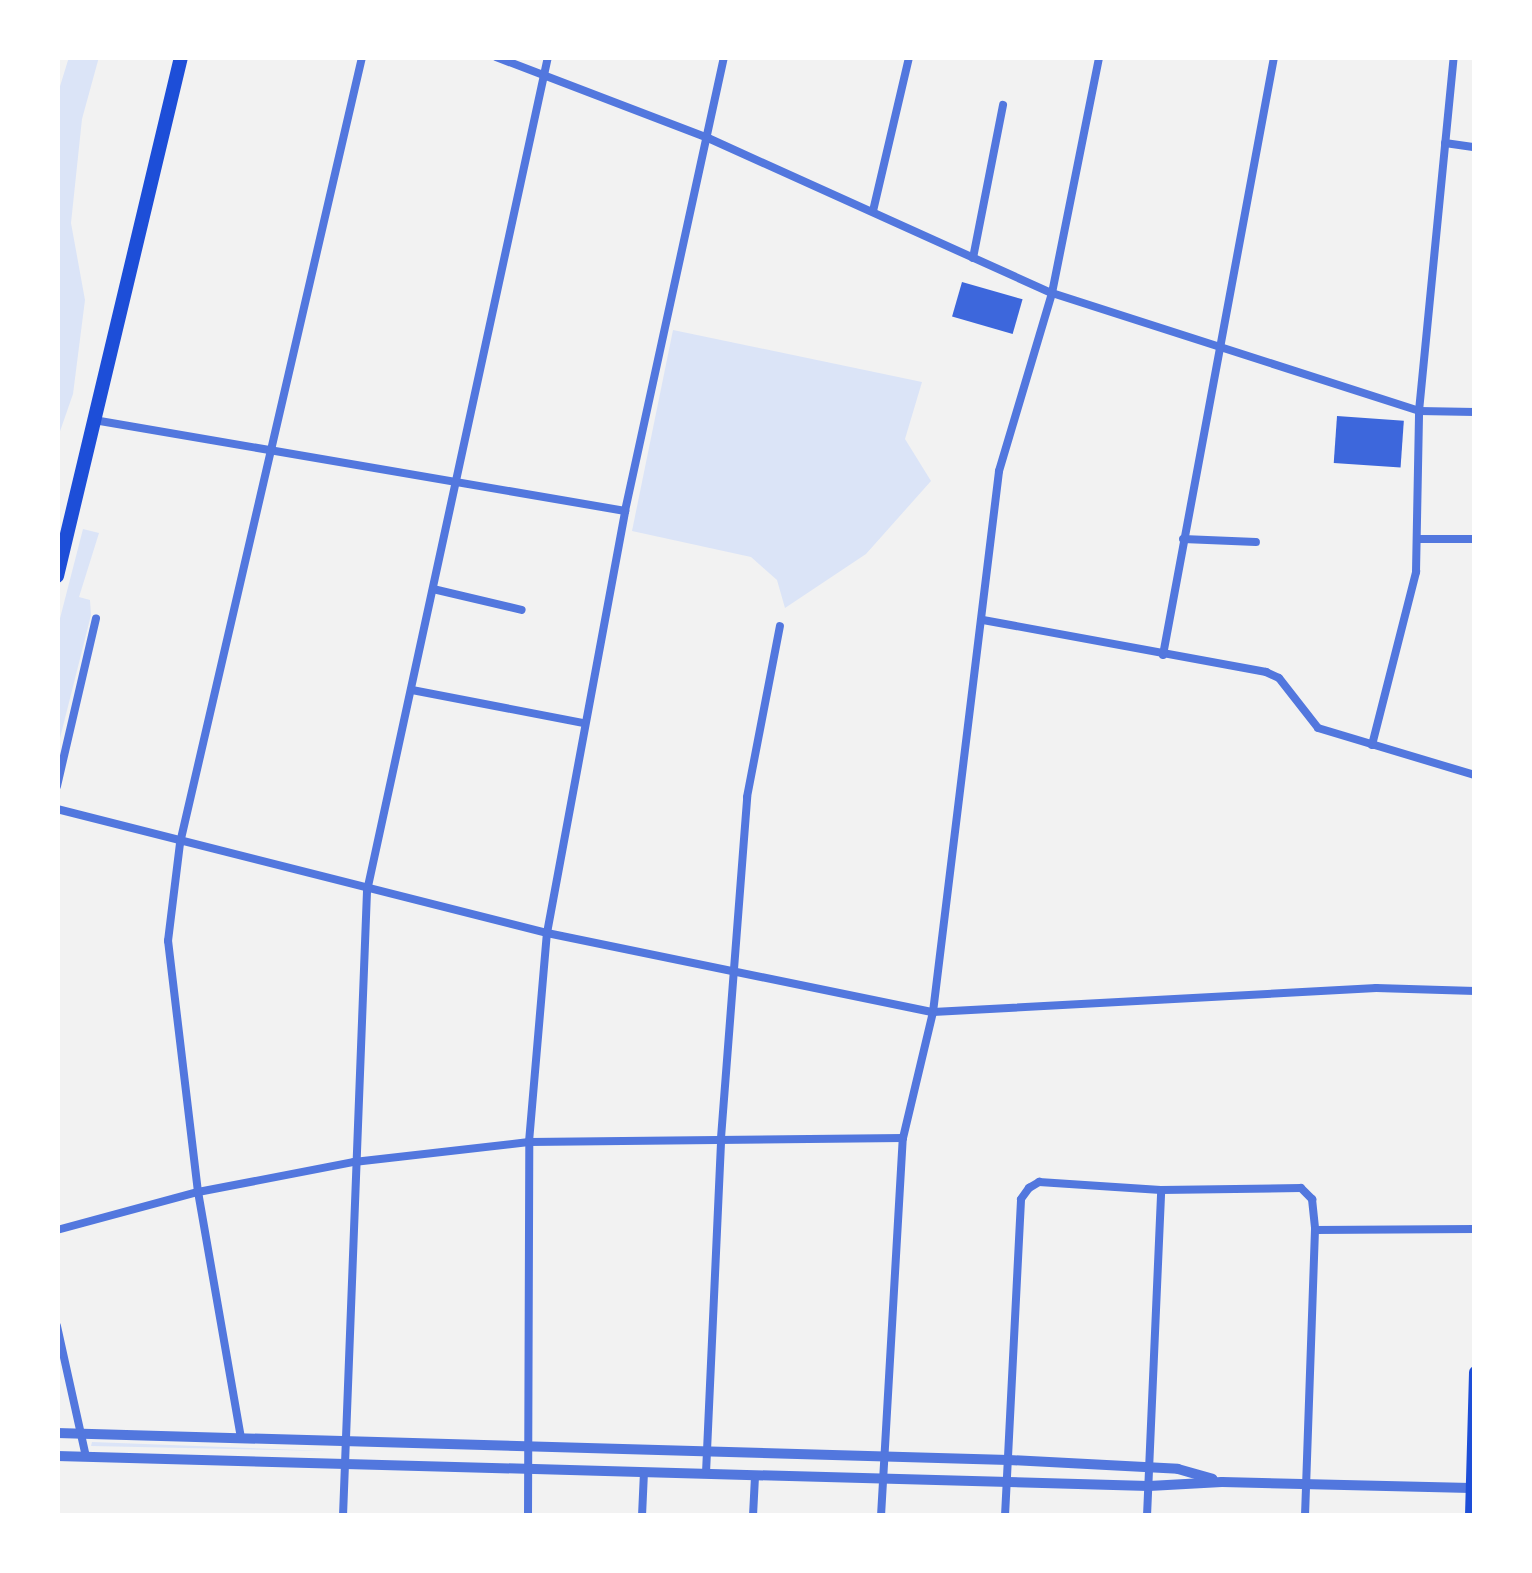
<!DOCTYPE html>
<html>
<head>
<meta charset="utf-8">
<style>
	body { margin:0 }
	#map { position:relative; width:1532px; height:1573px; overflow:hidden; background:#f2f2f2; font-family:Montserrat,sans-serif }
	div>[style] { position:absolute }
	.green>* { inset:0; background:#dbe4f7 }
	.building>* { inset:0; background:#3d67dc; transform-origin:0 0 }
	.minor>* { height:8px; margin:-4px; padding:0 4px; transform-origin:4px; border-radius:4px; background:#5277de }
	.tertiary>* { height:10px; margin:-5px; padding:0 5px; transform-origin:5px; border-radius:5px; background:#5277de }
	.secondary>* { height:12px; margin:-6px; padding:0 6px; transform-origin:6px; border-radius:6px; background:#1d4ed8 }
	.primary>* { height:14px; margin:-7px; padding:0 7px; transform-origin:7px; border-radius:7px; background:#1d4ed8 }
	span { translate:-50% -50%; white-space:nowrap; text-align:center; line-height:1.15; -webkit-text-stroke:9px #fff; paint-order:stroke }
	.frame { position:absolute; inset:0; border:60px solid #fff; pointer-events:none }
</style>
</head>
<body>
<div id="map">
	<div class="green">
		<div style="clip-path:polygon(69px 57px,99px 57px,82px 119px,71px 223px,85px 300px,73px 394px,57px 440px,57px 96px)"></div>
		<div style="clip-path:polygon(673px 330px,922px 382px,905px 439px,931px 481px,866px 554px,785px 608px,777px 580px,751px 557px,632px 531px)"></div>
		<div style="clip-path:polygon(83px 529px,99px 533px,79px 597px,90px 600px,91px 615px,57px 750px,57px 630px)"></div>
		<div style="clip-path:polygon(92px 1442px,329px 1451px,91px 1446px)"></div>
	</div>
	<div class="building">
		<div style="left:962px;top:282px;width:63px;height:36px;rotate:16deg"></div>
		<div style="left:1337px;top:416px;width:67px;height:47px;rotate:4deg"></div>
	</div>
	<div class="minor">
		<div style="left:496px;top:57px;width:227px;rotate:20.9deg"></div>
		<div style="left:708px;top:138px;width:377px;rotate:24.3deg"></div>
		<div style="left:1052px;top:293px;width:386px;rotate:17.8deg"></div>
		<div style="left:1419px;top:411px;width:56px;rotate:1deg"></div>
		<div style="left:1445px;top:143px;width:30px;rotate:8deg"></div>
		<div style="left:873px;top:211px;width:158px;rotate:-76.8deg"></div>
		<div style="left:973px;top:258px;width:156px;rotate:-78.9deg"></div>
		<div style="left:94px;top:420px;width:539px;rotate:9.72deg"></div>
		<div style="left:1183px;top:539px;width:73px;rotate:2.4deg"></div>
		<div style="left:1420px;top:539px;width:55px"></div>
		<div style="left:433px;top:589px;width:91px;rotate:13.3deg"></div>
		<div style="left:983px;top:620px;width:288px;rotate:10.4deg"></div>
		<div style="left:1266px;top:672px;width:14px;rotate:25deg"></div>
		<div style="left:1279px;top:678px;width:63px;rotate:52deg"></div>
		<div style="left:1318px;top:728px;width:164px;rotate:16.7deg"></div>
		<div style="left:1163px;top:655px;width:608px;rotate:-79.48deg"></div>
		<div style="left:412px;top:690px;width:175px;rotate:10.9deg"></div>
		<div style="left:1372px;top:745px;width:179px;rotate:-75.7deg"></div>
		<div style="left:1416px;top:572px;width:161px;rotate:-88.9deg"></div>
		<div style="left:1419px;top:411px;width:356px;rotate:-84.4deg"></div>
		<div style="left:57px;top:786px;width:172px;rotate:-76.9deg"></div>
		<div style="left:57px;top:809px;width:505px;rotate:14.2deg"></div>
		<div style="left:547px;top:933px;width:394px;rotate:11.6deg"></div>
		<div style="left:933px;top:1012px;width:444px;rotate:-3.1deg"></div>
		<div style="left:1376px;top:988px;width:99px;rotate:1.7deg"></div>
		<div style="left:57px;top:1230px;width:146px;rotate:-15.1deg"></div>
		<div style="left:198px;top:1192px;width:159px;rotate:-10.9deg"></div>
		<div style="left:354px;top:1162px;width:176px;rotate:-6.5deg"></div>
		<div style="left:529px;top:1142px;width:374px;rotate:-0.6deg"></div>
		<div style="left:57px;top:1326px;width:134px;rotate:77.5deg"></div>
		<div style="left:241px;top:1438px;width:250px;rotate:-99.9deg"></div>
		<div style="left:198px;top:1192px;width:253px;rotate:-96.8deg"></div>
		<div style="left:168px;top:941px;width:99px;rotate:-83deg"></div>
		<div style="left:180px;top:843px;width:807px;rotate:-76.96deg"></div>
		<div style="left:706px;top:1473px;width:335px;rotate:-87.4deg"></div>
		<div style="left:721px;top:1138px;width:342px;rotate:-85.6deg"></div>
		<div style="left:747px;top:797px;width:174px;rotate:-79.1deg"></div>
		<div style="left:343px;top:1516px;width:625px;rotate:-87.8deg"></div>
		<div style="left:367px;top:891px;width:853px;rotate:-77.76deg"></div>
		<div style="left:528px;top:1516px;width:374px;rotate:-89.8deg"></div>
		<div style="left:529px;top:1142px;width:210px;rotate:-85.1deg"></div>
		<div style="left:547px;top:933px;width:429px;rotate:-79.5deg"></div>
		<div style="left:625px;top:511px;width:465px;rotate:-77.7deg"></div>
		<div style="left:642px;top:1516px;width:44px;rotate:-87.4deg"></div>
		<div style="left:753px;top:1516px;width:40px;rotate:-87.1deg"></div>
		<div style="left:881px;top:1516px;width:379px;rotate:-86.7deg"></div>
		<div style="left:903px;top:1138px;width:130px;rotate:-76.6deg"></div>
		<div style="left:933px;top:1012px;width:545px;rotate:-83.04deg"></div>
		<div style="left:999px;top:471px;width:186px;rotate:-73.4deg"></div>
		<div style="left:1052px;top:293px;width:241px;rotate:-78.7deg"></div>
		<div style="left:1005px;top:1516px;width:317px;rotate:-87.1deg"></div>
		<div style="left:1021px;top:1199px;width:14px;rotate:-54deg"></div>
		<div style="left:1029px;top:1188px;width:12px;rotate:-31deg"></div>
		<div style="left:1039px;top:1182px;width:122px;rotate:3.8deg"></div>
		<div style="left:1161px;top:1190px;width:140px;rotate:-0.8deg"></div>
		<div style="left:1301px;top:1188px;width:16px;rotate:45deg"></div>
		<div style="left:1312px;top:1199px;width:31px;rotate:84deg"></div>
		<div style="left:1315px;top:1230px;width:160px;rotate:-0.4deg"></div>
		<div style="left:1147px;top:1516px;width:326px;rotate:-87.5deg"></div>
		<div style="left:1305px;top:1516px;width:286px;rotate:-88deg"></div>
	</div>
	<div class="tertiary">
		<div style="left:57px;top:1433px;width:952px;rotate:1.62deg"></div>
		<div style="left:1009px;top:1460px;width:169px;rotate:3deg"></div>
		<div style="left:1178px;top:1469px;width:36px;rotate:16deg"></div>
		<div style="left:57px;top:1456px;width:1092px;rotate:1.57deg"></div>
		<div style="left:1149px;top:1486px;width:73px;rotate:-3.1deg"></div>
		<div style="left:1222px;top:1482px;width:249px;rotate:1.4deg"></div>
	</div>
	<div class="secondary">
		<div style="left:1471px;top:1516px;width:144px;rotate:-88.4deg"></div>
	</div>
	<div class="primary">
		<div style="left:57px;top:576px;width:534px;rotate:-76.56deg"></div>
	</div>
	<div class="frame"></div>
</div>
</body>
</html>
